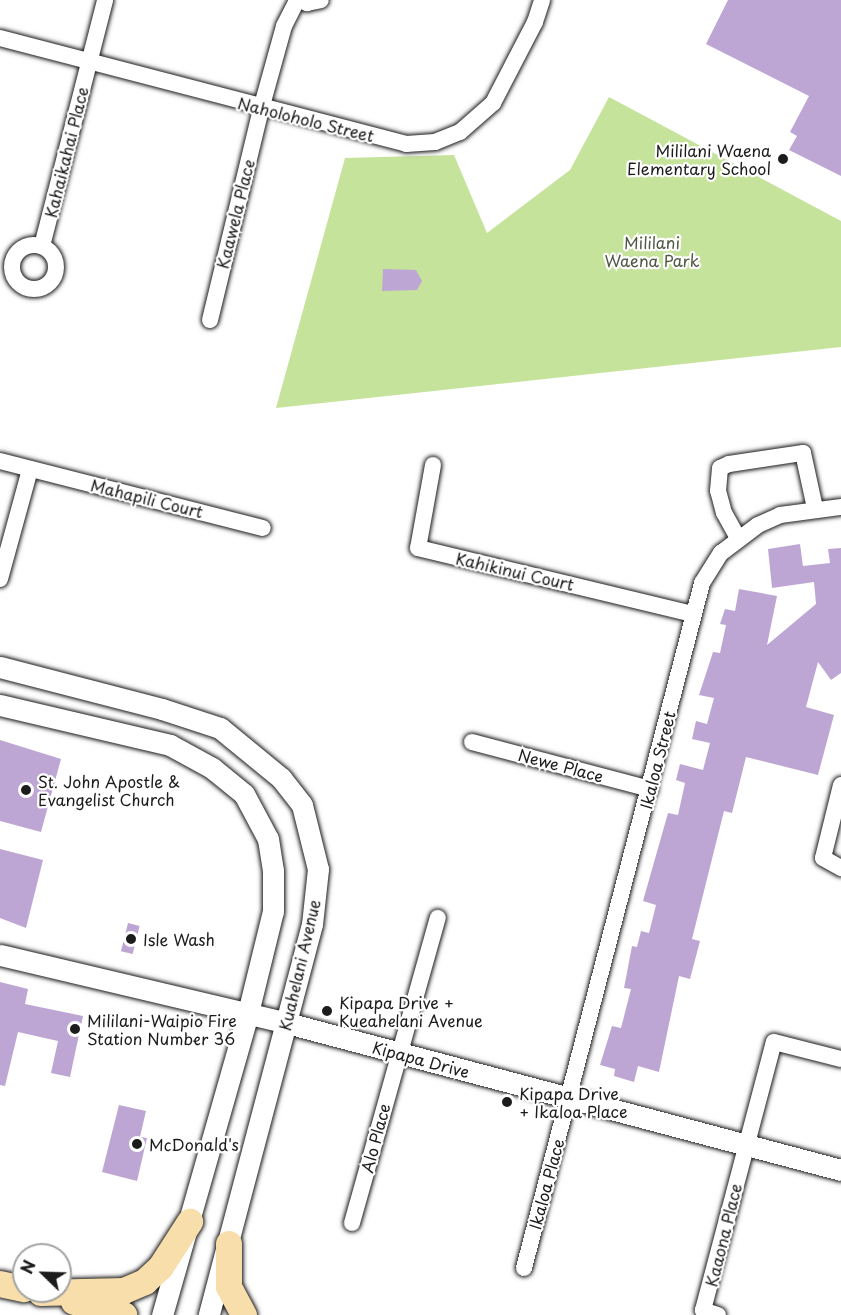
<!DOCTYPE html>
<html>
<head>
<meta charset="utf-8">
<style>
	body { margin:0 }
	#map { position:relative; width:841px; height:1315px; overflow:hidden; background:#fff; font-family:"Playpen Sans",sans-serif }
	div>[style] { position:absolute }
	.green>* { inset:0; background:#c5e39b }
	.building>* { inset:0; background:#bea6d4; transform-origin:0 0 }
	.roads { filter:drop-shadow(0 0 2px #1c1c1c) drop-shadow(0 0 2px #1c1c1c) }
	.minor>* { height:16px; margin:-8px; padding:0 8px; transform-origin:8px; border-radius:8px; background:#fff }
	.minor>.ring { margin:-8px; padding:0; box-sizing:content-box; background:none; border:16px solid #fff; border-radius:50% }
	.tertiary>* { height:21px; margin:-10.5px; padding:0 10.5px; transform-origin:10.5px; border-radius:10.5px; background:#fff }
	.primary>* { height:26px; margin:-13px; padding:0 13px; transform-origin:13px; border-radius:13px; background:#f8deab }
	.dots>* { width:16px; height:16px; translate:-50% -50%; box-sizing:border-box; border:3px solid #fff; border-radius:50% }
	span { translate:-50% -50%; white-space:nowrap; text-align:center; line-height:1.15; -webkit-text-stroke:4.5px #fff; paint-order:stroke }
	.street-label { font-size:16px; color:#1c1c1c }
	.poi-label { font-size:16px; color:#1c1c1c }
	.right { translate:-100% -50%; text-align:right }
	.left { translate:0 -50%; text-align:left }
	.park-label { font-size:16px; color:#4f5842 }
	.north { position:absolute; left:12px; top:1243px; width:60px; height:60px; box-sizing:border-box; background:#fff; border:2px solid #a4a4a4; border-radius:50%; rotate:293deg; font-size:16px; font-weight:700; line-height:24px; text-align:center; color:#1c1c1c }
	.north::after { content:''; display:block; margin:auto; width:21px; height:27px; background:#1c1c1c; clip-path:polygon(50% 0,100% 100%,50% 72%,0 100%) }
</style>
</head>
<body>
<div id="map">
	<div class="green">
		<div style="clip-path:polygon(609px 97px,841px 221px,841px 347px,276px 408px,345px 158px,454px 155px,487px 233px,570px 170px)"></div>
	</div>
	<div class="building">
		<div style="clip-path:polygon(728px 0,841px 0,841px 176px,789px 150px,797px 136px,790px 132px,809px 96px,706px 44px)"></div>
		<div style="clip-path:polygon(383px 269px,416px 270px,422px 281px,417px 290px,382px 291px)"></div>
		<div style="clip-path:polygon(800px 544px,803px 566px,830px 563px,828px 549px,841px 548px,841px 673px,831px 680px,818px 662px,806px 707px,834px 715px,818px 775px,746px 757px,732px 813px,724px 811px,692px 939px,700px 941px,690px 979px,679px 976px,659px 1072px,638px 1066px,634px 1082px,614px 1076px,615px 1069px,600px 1065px,612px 1026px,621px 1028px,631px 989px,624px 988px,632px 946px,637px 947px,641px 931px,649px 933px,656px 905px,643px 901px,668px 813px,678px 815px,685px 783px,676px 780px,680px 764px,703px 770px,710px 743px,692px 739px,696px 721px,707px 724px,714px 698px,699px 695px,713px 652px,720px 653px,726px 625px,720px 624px,725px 609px,735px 611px,739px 589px,777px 596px,767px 645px,816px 604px,814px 582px,772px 588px,768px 549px)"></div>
		<div style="clip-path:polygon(0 740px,61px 759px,41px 832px,0 821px)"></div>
		<div style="clip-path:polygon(0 849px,43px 860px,26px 928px,0 918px)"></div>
		<div style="left:128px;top:923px;width:12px;height:29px;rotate:14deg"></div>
		<div style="clip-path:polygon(0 982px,28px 989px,25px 1004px,83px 1016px,70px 1077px,51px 1073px,58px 1041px,18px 1032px,5px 1086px,0 1085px)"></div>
		<div style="clip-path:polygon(119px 1105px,146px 1111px,140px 1137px,147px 1138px,137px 1181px,102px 1172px)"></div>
	</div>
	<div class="roads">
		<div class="minor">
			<div style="left:300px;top:0;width:8px;rotate:23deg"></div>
			<div style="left:307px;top:3px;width:14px;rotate:-12deg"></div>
			<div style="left:0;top:38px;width:420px;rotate:14.6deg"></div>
			<div style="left:406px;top:144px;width:29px;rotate:-4deg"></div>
			<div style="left:435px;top:142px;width:27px;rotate:-22deg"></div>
			<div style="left:460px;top:132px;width:44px;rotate:-41.3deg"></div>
			<div style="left:493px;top:103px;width:91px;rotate:-62.6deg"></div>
			<div style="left:535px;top:22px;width:23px;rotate:-72deg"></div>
			<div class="ring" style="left:12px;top:245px;width:28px;height:28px"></div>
			<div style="left:42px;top:246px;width:254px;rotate:-75.6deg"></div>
			<div style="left:210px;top:320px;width:217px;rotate:-76.4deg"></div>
			<div style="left:261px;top:109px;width:86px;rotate:-74.5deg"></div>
			<div style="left:284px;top:26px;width:29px;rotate:-63deg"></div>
			<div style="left:0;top:461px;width:271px;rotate:14.3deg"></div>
			<div style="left:433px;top:465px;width:84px;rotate:100.2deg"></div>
			<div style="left:418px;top:548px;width:283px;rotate:13.5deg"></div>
			<div style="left:738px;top:538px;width:29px;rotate:-119deg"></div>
			<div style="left:724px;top:513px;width:23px;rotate:-105deg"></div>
			<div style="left:718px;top:491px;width:23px;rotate:-85deg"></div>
			<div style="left:720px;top:468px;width:10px;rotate:-24deg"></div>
			<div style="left:729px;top:464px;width:75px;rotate:-8.5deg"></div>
			<div style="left:803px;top:453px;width:56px;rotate:77.7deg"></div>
			<div style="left:0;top:579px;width:114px;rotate:-74.7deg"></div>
			<div style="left:472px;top:742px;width:184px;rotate:14.8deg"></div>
			<div style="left:841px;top:785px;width:75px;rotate:103.9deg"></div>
			<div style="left:823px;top:858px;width:21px;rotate:29deg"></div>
			<div style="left:352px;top:1223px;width:317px;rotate:-74.3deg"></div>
			<div style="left:524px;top:1268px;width:708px;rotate:-75.43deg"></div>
			<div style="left:702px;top:583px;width:36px;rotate:-58deg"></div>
			<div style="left:721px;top:553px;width:46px;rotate:-37.1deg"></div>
			<div style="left:758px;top:525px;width:24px;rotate:-24deg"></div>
			<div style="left:780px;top:515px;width:62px;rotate:-7.5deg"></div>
			<div style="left:718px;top:1315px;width:16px;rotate:-162deg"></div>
			<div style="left:703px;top:1310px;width:277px;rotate:-75.2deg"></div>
			<div style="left:774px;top:1042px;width:69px;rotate:14.2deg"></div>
		</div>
		<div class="tertiary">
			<div style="left:0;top:667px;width:167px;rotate:14.5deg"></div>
			<div style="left:162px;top:709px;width:61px;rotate:18.1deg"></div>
			<div style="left:220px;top:728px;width:79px;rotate:39.3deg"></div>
			<div style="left:281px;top:778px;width:34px;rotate:52deg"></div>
			<div style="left:302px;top:805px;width:66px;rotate:76deg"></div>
			<div style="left:318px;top:869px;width:55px;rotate:96.2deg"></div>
			<div style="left:312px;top:924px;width:404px;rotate:104.8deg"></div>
			<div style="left:0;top:705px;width:175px;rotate:13.2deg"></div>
			<div style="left:170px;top:745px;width:48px;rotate:28.7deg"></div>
			<div style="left:212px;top:768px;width:41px;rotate:39.1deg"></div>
			<div style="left:244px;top:794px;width:51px;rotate:61.9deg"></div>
			<div style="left:268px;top:839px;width:31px;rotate:81deg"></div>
			<div style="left:273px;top:870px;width:41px;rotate:90deg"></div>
			<div style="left:273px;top:911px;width:109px;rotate:103.8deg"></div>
			<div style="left:247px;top:1017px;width:310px;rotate:105.9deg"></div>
			<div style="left:0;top:955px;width:295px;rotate:13.3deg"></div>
			<div style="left:287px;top:1023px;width:573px;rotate:14.86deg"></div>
		</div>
		<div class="primary">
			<div style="left:229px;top:1244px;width:43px;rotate:90deg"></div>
			<div style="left:229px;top:1287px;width:32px;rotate:62deg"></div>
			<div style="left:0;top:1284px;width:25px;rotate:12deg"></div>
			<div style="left:41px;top:1293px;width:83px;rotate:-1.4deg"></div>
			<div style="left:124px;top:1291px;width:23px;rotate:-23deg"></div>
			<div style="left:145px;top:1282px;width:22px;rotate:-43deg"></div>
			<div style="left:161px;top:1267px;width:54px;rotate:-57.2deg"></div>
			<div style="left:74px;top:1302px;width:52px;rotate:14.6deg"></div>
		</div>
	</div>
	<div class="dots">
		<div style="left:783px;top:159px;background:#1c1c1c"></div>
		<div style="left:26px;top:790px;background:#1c1c1c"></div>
		<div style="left:131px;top:939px;background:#1c1c1c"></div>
		<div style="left:327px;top:1011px;background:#1c1c1c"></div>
		<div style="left:75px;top:1029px;background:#1c1c1c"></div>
		<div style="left:507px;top:1102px;background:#1c1c1c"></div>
		<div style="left:137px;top:1144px;background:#1c1c1c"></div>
	</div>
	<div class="street-label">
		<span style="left:306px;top:119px;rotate:14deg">Naholoholo Street</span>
		<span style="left:66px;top:152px;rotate:-76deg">Kahaikahai Place</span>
		<span style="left:235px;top:214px;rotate:-76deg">Kaawela Place</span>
		<span style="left:147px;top:498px;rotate:14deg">Mahapili Court</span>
		<span style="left:515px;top:571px;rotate:13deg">Kahikinui Court</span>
		<span style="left:657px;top:760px;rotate:-76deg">Ikaloa Street</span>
		<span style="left:561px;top:765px;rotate:15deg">Newe Place</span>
		<span style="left:299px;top:965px;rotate:-77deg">Kuahelani Avenue</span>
		<span style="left:421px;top:1059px;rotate:15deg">Kipapa Drive</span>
		<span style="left:375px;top:1138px;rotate:-75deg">Alo Place</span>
		<span style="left:546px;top:1184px;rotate:-75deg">Ikaloa Place</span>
		<span style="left:723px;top:1235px;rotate:-76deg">Kaaona Place</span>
	</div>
	<div class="poi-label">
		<span class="right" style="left:771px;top:159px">Mililani Waena<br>Elementary School</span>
		<span class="left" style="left:38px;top:790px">St. John Apostle &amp;<br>Evangelist Church</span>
		<span class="left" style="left:143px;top:939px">Isle Wash</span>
		<span class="left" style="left:339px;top:1011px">Kipapa Drive +<br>Kueahelani Avenue</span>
		<span class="left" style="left:87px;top:1029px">Mililani-Waipio Fire<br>Station Number 36</span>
		<span class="left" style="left:519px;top:1102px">Kipapa Drive<br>+ Ikaloa Place</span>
		<span class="left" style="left:149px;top:1144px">McDonald's</span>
	</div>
	<div class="park-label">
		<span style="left:652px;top:251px">Mililani<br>Waena Park</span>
	</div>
	<div class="north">N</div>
</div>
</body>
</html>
